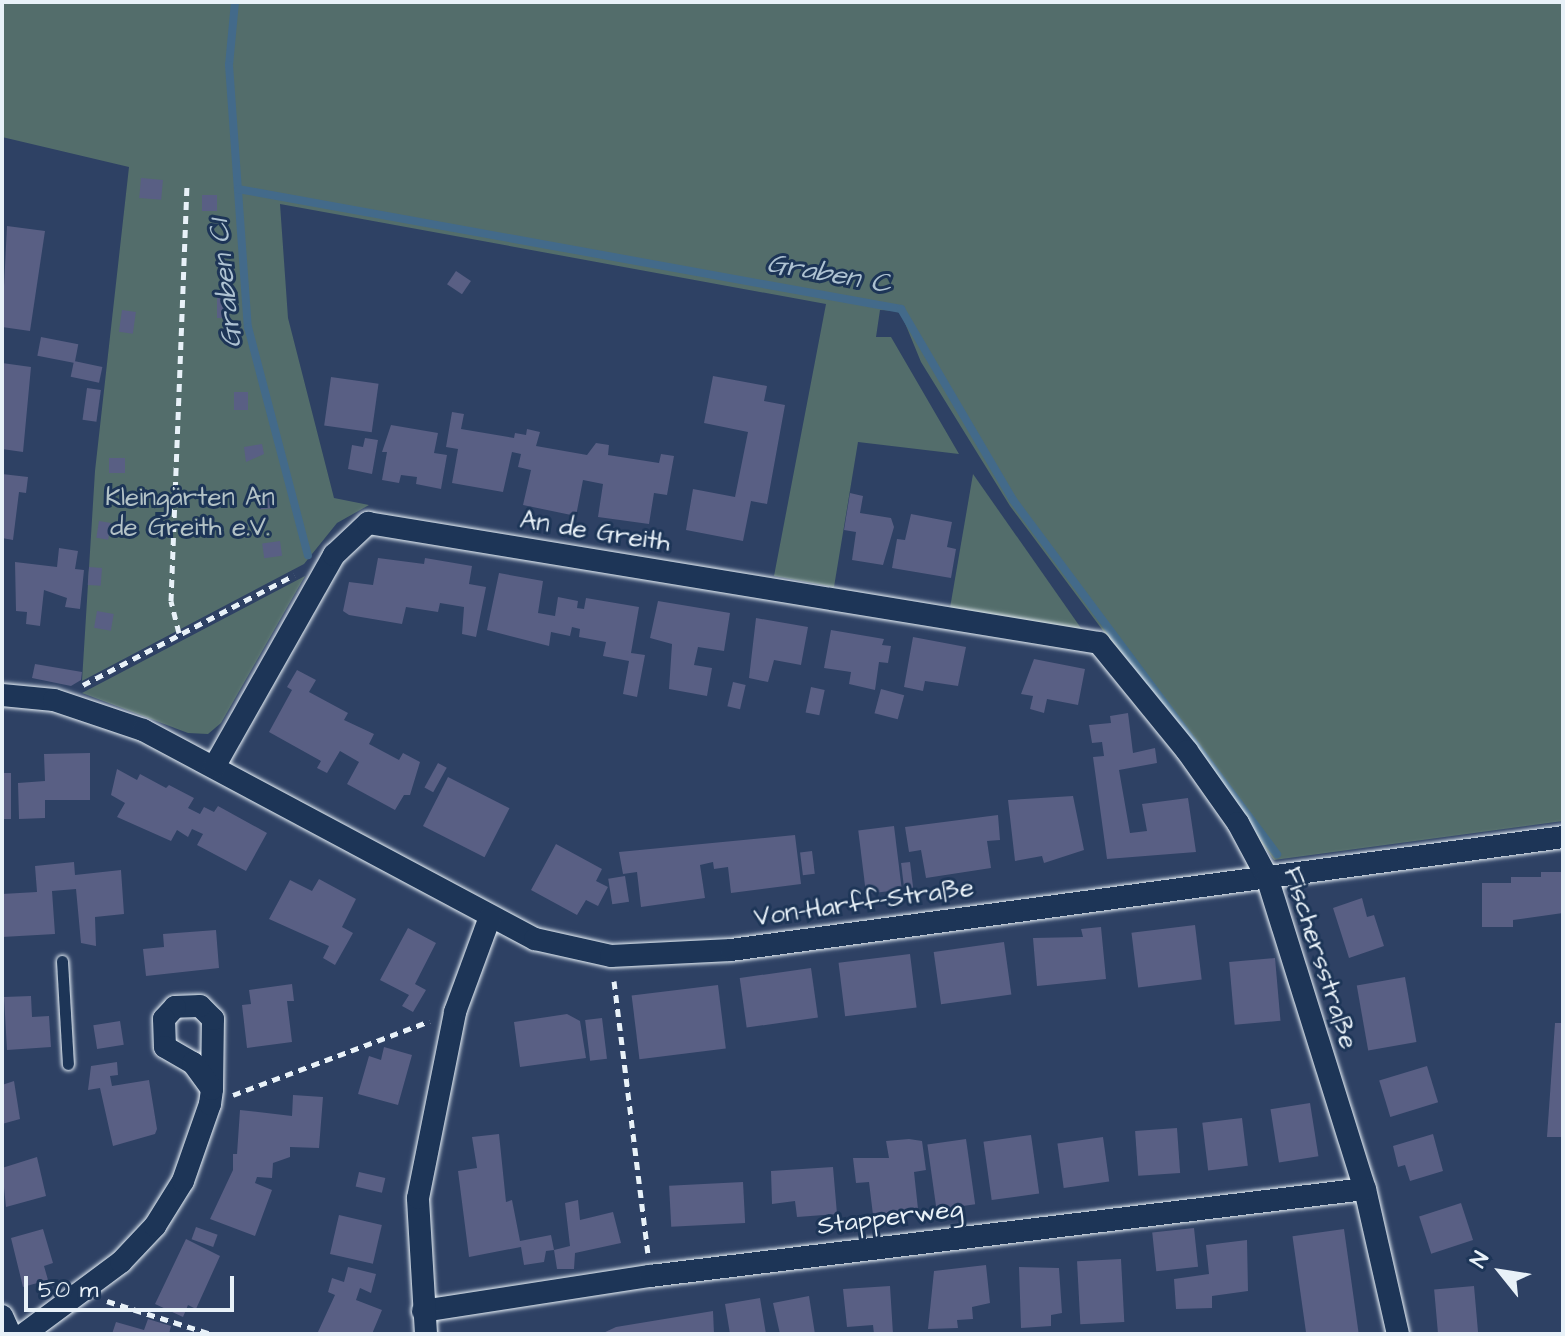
<!DOCTYPE html>
<html>
<head>
<meta charset="utf-8">
<style>
	body { margin:0 }
	#map { position:relative; width:1565px; height:1336px; overflow:hidden; background:#2e4164; font-family:"Architects Daughter",sans-serif }
	div>[style] { position:absolute }
	.green>* { inset:0; background:#536d6b }
	.stream>* { height:8px; margin:-4px; padding:0 4px; transform-origin:4px; border-radius:4px; background:#436a8a }
	.building>* { inset:0; background:#595f84; transform-origin:0 0 }
	.path>* { height:5px; margin-top:-2.5px; transform-origin:0; background:repeating-linear-gradient(90deg,#e8f1f8 0 8px,transparent 0 14px) }
	.roads { filter:drop-shadow(0 0 2px #e8f1f8) drop-shadow(0 0 2px #e8f1f8) }
	.service>* { height:11px; margin:-5.5px; padding:0 5.5px; transform-origin:5.5px; border-radius:5.5px; background:#1d3557 }
	.minor>* { height:22px; margin:-11px; padding:0 11px; transform-origin:11px; border-radius:11px; background:#1d3557 }
	span { translate:-50% -50%; white-space:nowrap; text-align:center; line-height:1.15; -webkit-text-stroke:6px #1d3557; paint-order:stroke }
	.park-label { font-size:26px; color:#b4c3c7 }
	.street-label { font-size:26px; color:#e8f1f8 }
	.water-label { font-size:28px; color:#aec2d2; font-style:italic }
	.frame { position:absolute; inset:0; border:4px solid #e8f1f8; pointer-events:none }
	.north { position:absolute; left:1461px; top:1232px; width:80px; height:80px; -webkit-text-stroke:6px #1d3557; paint-order:stroke; rotate:300deg; font-size:22px; font-weight:700; line-height:32px; text-align:center; color:#e8f1f8 }
	.north::after { content:''; display:block; margin:auto; width:28px; height:36px; background:#e8f1f8; clip-path:polygon(50% 0,100% 100%,50% 72%,0 100%) }
	.scale { position:absolute; left:24px; top:1276px; width:210px; height:36px; box-sizing:border-box; border:4px solid #e8f1f8; border-top:0; padding-left:10px; font-size:24px; line-height:28px; white-space:nowrap; color:#e8f1f8; -webkit-text-stroke:6px #1d3557; paint-order:stroke }
</style>
</head>
<body>
<div id="map">
	<div class="green">
		<div style="clip-path:polygon(2px 2px,1563px 2px,1563px 821px,1274px 860px,1010px 506px,921px 362px,900px 311px,880px 310px,876px 337px,891px 337px,959px 454px,858px 442px,834px 587px,774px 576px,826px 304px,280px 204px,288px 318px,334px 498px,369px 505px,337px 523px,304px 564px,82px 681px,95px 471px,129px 167px,2px 137px)"></div>
		<div style="clip-path:polygon(973px 474px,1083px 631px,950px 608px)"></div>
		<div style="clip-path:polygon(305px 576px,221px 723px,208px 734px,188px 733px,82px 693px)"></div>
	</div>
	<div class="stream">
		<div style="left:235px;top:2px;width:63px;rotate:95.4deg"></div>
		<div style="left:229px;top:65px;width:263px;rotate:85.9deg"></div>
		<div style="left:248px;top:327px;width:236px;rotate:75.3deg"></div>
		<div style="left:238px;top:189px;width:674px;rotate:10.26deg"></div>
		<div style="left:901px;top:309px;width:221px;rotate:59.6deg"></div>
		<div style="left:1013px;top:500px;width:442px;rotate:53.3deg"></div>
	</div>
	<div class="building">
		<div style="left:141px;top:178px;width:22px;height:20px;rotate:5deg"></div>
		<div style="left:202px;top:195px;width:15px;height:16px"></div>
		<div style="clip-path:polygon(7px 226px,45px 231px,30px 331px,2px 327px)"></div>
		<div style="left:456px;top:271px;width:18px;height:16px;rotate:34deg"></div>
		<div style="left:217px;top:298px;width:11px;height:20px"></div>
		<div style="left:122px;top:310px;width:14px;height:22px;rotate:8deg"></div>
		<div style="left:41px;top:337px;width:38px;height:19px;rotate:11deg"></div>
		<div style="left:74px;top:361px;width:29px;height:16px;rotate:12deg"></div>
		<div style="clip-path:polygon(2px 363px,31px 367px,23px 452px,2px 449px)"></div>
		<div style="clip-path:polygon(713px 376px,767px 386px,764px 401px,785px 405px,767px 504px,751px 501px,743px 541px,686px 530px,693px 489px,735px 497px,748px 432px,704px 423px)"></div>
		<div style="left:331px;top:377px;width:48px;height:49px;rotate:8deg"></div>
		<div style="left:87px;top:388px;width:14px;height:32px;rotate:8deg"></div>
		<div style="left:234px;top:392px;width:14px;height:18px"></div>
		<div style="clip-path:polygon(452px 412px,464px 414px,461px 429px,514px 438px,515px 433px,526px 435px,527px 429px,540px 432px,536px 446px,587px 455px,596px 443px,609px 445px,608px 455px,659px 463px,661px 454px,674px 456px,667px 495px,654px 493px,649px 524px,598px 517px,603px 484px,583px 480px,576px 516px,523px 505px,531px 470px,518px 467px,521px 454px,512px 452px,503px 492px,452px 483px,458px 449px,446px 447px)"></div>
		<div style="clip-path:polygon(391px 425px,438px 433px,434px 453px,447px 455px,441px 489px,416px 484px,417px 477px,401px 475px,399px 483px,382px 480px,387px 452px,382px 452px)"></div>
		<div style="clip-path:polygon(365px 438px,378px 440px,372px 474px,348px 469px,352px 445px,363px 447px)"></div>
		<div style="clip-path:polygon(262px 444px,264px 454px,246px 462px,244px 447px)"></div>
		<div style="left:109px;top:458px;width:16px;height:15px"></div>
		<div style="clip-path:polygon(2px 474px,28px 477px,26px 493px,19px 492px,13px 540px,2px 538px)"></div>
		<div style="left:274px;top:490px;width:18px;height:16px;rotate:84deg"></div>
		<div style="clip-path:polygon(850px 493px,863px 496px,860px 513px,891px 518px,894px 527px,883px 565px,852px 560px,856px 532px,844px 530px)"></div>
		<div style="clip-path:polygon(911px 514px,952px 522px,947px 547px,956px 549px,951px 578px,892px 568px,897px 539px,905px 540px)"></div>
		<div style="left:99px;top:521px;width:12px;height:17px;rotate:9deg"></div>
		<div style="left:280px;top:541px;width:15px;height:18px;rotate:82deg"></div>
		<div style="clip-path:polygon(59px 548px,78px 551px,75px 569px,84px 570px,80px 609px,65px 607px,67px 598px,44px 590px,40px 626px,26px 624px,27px 612px,16px 611px,15px 562px,57px 567px)"></div>
		<div style="clip-path:polygon(378px 558px,424px 564px,425px 558px,472px 566px,469px 584px,486px 587px,476px 637px,462px 634px,464px 607px,440px 603px,438px 612px,406px 607px,402px 624px,349px 615px,343px 611px,349px 582px,373px 585px)"></div>
		<div style="left:89px;top:567px;width:13px;height:18px;rotate:4deg"></div>
		<div style="clip-path:polygon(499px 573px,543px 581px,538px 613px,555px 616px,558px 597px,578px 601px,577px 608px,584px 609px,586px 598px,639px 607px,631px 653px,645px 655px,637px 697px,623px 694px,629px 661px,603px 656px,606px 642px,579px 637px,580px 629px,572px 627px,570px 636px,551px 632px,549px 646px,487px 630px)"></div>
		<div style="clip-path:polygon(658px 601px,730px 613px,724px 651px,698px 647px,694px 665px,712px 668px,707px 696px,669px 689px,672px 644px,650px 638px)"></div>
		<div style="left:97px;top:611px;width:17px;height:17px;rotate:10deg"></div>
		<div style="clip-path:polygon(756px 618px,808px 627px,801px 665px,774px 660px,768px 682px,749px 678px)"></div>
		<div style="clip-path:polygon(831px 630px,884px 639px,882px 645px,891px 646px,888px 663px,879px 662px,875px 690px,849px 684px,851px 672px,824px 668px)"></div>
		<div style="clip-path:polygon(913px 637px,966px 647px,958px 686px,925px 681px,923px 691px,904px 687px)"></div>
		<div style="clip-path:polygon(1034px 659px,1085px 669px,1078px 705px,1047px 699px,1044px 713px,1030px 709px,1033px 696px,1021px 694px)"></div>
		<div style="clip-path:polygon(35px 664px,82px 672px,81px 680px,71px 686px,32px 678px)"></div>
		<div style="clip-path:polygon(297px 670px,316px 680px,309px 692px,348px 713px,344px 720px,374px 734px,369px 744px,399px 760px,403px 753px,420px 762px,410px 795px,404px 795px,395px 810px,347px 784px,359px 762px,340px 751px,327px 773px,317px 768px,321px 761px,269px 732px,292px 690px,287px 687px)"></div>
		<div style="left:733px;top:682px;width:13px;height:25px;rotate:13deg"></div>
		<div style="left:811px;top:687px;width:14px;height:26px;rotate:12deg"></div>
		<div style="left:881px;top:689px;width:24px;height:25px;rotate:15deg"></div>
		<div style="clip-path:polygon(1128px 713px,1133px 753px,1155px 748px,1157px 763px,1119px 770px,1130px 833px,1147px 831px,1142px 804px,1188px 798px,1196px 852px,1107px 859px,1093px 757px,1104px 756px,1102px 742px,1092px 743px,1089px 725px,1111px 723px,1110px 716px)"></div>
		<div style="clip-path:polygon(90px 753px,90px 800px,45px 800px,45px 818px,19px 819px,18px 783px,45px 781px,44px 754px)"></div>
		<div style="left:438px;top:763px;width:10px;height:28px;rotate:29deg"></div>
		<div style="clip-path:polygon(117px 769px,137px 780px,140px 774px,166px 788px,169px 785px,194px 798px,188px 808px,200px 814px,204px 807px,214px 812px,218px 806px,267px 833px,246px 871px,197px 845px,203px 834px,192px 829px,188px 837px,177px 830px,171px 841px,117px 817px,125px 803px,111px 795px)"></div>
		<div style="left:2px;top:773px;width:9px;height:46px"></div>
		<div style="left:448px;top:777px;width:69px;height:55px;rotate:27deg"></div>
		<div style="clip-path:polygon(1073px 796px,1084px 850px,1044px 863px,1042px 856px,1015px 861px,1008px 800px)"></div>
		<div style="clip-path:polygon(998px 815px,1000px 840px,987px 841px,991px 868px,926px 878px,921px 850px,909px 852px,905px 827px)"></div>
		<div style="left:894px;top:826px;width:64px;height:36px;rotate:83deg"></div>
		<div style="clip-path:polygon(795px 835px,801px 884px,731px 893px,728px 867px,714px 869px,713px 862px,700px 865px,705px 898px,641px 907px,637px 872px,623px 874px,619px 852px)"></div>
		<div style="clip-path:polygon(556px 844px,602px 869px,596px 881px,608px 887px,598px 906px,586px 900px,577px 915px,531px 890px)"></div>
		<div style="left:812px;top:851px;width:23px;height:12px;rotate:83deg"></div>
		<div style="clip-path:polygon(74px 862px,75px 875px,121px 870px,124px 914px,95px 917px,96px 946px,81px 943px,76px 889px,52px 891px,55px 934px,2px 937px,2px 894px,37px 892px,35px 866px)"></div>
		<div style="left:910px;top:862px;width:26px;height:9px;rotate:83deg"></div>
		<div style="clip-path:polygon(1541px 872px,1563px 872px,1563px 913px,1513px 920px,1513px 927px,1482px 927px,1482px 883px,1511px 883px,1511px 877px,1541px 877px)"></div>
		<div style="left:625px;top:876px;width:26px;height:17px;rotate:81deg"></div>
		<div style="clip-path:polygon(319px 879px,356px 899px,342px 927px,353px 933px,335px 965px,323px 958px,329px 946px,269px 919px,290px 880px,312px 891px)"></div>
		<div style="clip-path:polygon(1362px 898px,1367px 917px,1374px 915px,1384px 946px,1349px 958px,1333px 908px)"></div>
		<div style="left:1195px;top:925px;width:55px;height:64px;rotate:83deg"></div>
		<div style="clip-path:polygon(1101px 927px,1106px 979px,1037px 986px,1033px 938px,1083px 937px,1081px 929px)"></div>
		<div style="clip-path:polygon(408px 928px,436px 943px,415px 984px,426px 990px,413px 1012px,402px 1006px,409px 995px,380px 980px)"></div>
		<div style="clip-path:polygon(216px 930px,219px 968px,146px 976px,143px 949px,164px 947px,163px 934px)"></div>
		<div style="left:1004px;top:942px;width:53px;height:71px;rotate:82deg"></div>
		<div style="left:910px;top:954px;width:54px;height:72px;rotate:83deg"></div>
		<div style="left:1275px;top:958px;width:63px;height:46px;rotate:85deg"></div>
		<div style="left:811px;top:968px;width:50px;height:72px;rotate:82deg"></div>
		<div style="left:1405px;top:977px;width:66px;height:49px;rotate:80deg"></div>
		<div style="clip-path:polygon(292px 984px,294px 1001px,287px 1001px,292px 1042px,247px 1048px,242px 1005px,251px 1004px,249px 990px)"></div>
		<div style="left:718px;top:985px;width:64px;height:87px;rotate:83deg"></div>
		<div style="clip-path:polygon(31px 996px,32px 1017px,49px 1016px,51px 1047px,7px 1050px,4px 997px)"></div>
		<div style="clip-path:polygon(567px 1014px,580px 1021px,586px 1058px,520px 1067px,514px 1022px)"></div>
		<div style="left:602px;top:1018px;width:41px;height:17px;rotate:83deg"></div>
		<div style="left:120px;top:1021px;width:24px;height:27px;rotate:81deg"></div>
		<div style="clip-path:polygon(1555px 1023px,1563px 1023px,1563px 1137px,1547px 1137px)"></div>
		<div style="clip-path:polygon(384px 1047px,412px 1055px,398px 1105px,358px 1094px,369px 1056px,381px 1060px)"></div>
		<div style="clip-path:polygon(117px 1062px,118px 1075px,110px 1076px,112px 1086px,149px 1080px,157px 1129px,155px 1134px,113px 1146px,100px 1088px,88px 1090px,91px 1066px)"></div>
		<div style="left:1427px;top:1066px;width:38px;height:50px;rotate:73deg"></div>
		<div style="clip-path:polygon(14px 1081px,20px 1119px,2px 1124px,2px 1085px)"></div>
		<div style="clip-path:polygon(293px 1095px,323px 1097px,319px 1148px,290px 1147px,290px 1157px,273px 1163px,272px 1178px,257px 1177px,255px 1183px,272px 1190px,255px 1236px,210px 1219px,233px 1170px,233px 1154px,237px 1154px,240px 1110px,292px 1116px)"></div>
		<div style="left:1310px;top:1103px;width:54px;height:40px;rotate:81deg"></div>
		<div style="left:1242px;top:1118px;width:48px;height:40px;rotate:83deg"></div>
		<div style="left:1177px;top:1128px;width:45px;height:42px;rotate:86deg"></div>
		<div style="clip-path:polygon(499px 1134px,506px 1202px,512px 1200px,520px 1241px,551px 1235px,554px 1250px,546px 1251px,544px 1262px,524px 1265px,521px 1247px,469px 1257px,458px 1171px,477px 1168px,472px 1137px)"></div>
		<div style="clip-path:polygon(1433px 1134px,1443px 1171px,1410px 1181px,1405px 1165px,1398px 1167px,1393px 1146px)"></div>
		<div style="left:1031px;top:1135px;width:59px;height:48px;rotate:82deg"></div>
		<div style="left:1103px;top:1137px;width:45px;height:46px;rotate:82deg"></div>
		<div style="clip-path:polygon(909px 1139px,922px 1141px,926px 1170px,914px 1172px,918px 1209px,873px 1215px,869px 1182px,856px 1183px,853px 1158px,889px 1158px,886px 1141px)"></div>
		<div style="left:966px;top:1139px;width:66px;height:39px;rotate:82deg"></div>
		<div style="clip-path:polygon(37px 1157px,46px 1196px,6px 1207px,2px 1168px)"></div>
		<div style="clip-path:polygon(833px 1167px,837px 1214px,797px 1217px,795px 1201px,772px 1204px,771px 1171px)"></div>
		<div style="left:359px;top:1172px;width:27px;height:15px;rotate:13deg"></div>
		<div style="left:743px;top:1182px;width:41px;height:74px;rotate:87deg"></div>
		<div style="clip-path:polygon(578px 1200px,580px 1220px,613px 1212px,621px 1243px,575px 1253px,574px 1269px,557px 1269px,554px 1250px,570px 1246px,565px 1203px)"></div>
		<div style="left:1461px;top:1203px;width:39px;height:44px;rotate:72deg"></div>
		<div style="left:339px;top:1215px;width:44px;height:40px;rotate:13deg"></div>
		<div style="left:196px;top:1227px;width:23px;height:13px;rotate:20deg"></div>
		<div style="left:1194px;top:1228px;width:39px;height:42px;rotate:84deg"></div>
		<div style="clip-path:polygon(43px 1229px,53px 1263px,44px 1266px,48px 1280px,23px 1287px,11px 1238px)"></div>
		<div style="left:1344px;top:1229px;width:106px;height:52px;rotate:82deg"></div>
		<div style="clip-path:polygon(186px 1239px,220px 1256px,196px 1309px,188px 1305px,183px 1317px,155px 1304px)"></div>
		<div style="clip-path:polygon(1247px 1240px,1248px 1291px,1212px 1296px,1212px 1308px,1176px 1309px,1174px 1279px,1209px 1274px,1206px 1245px)"></div>
		<div style="left:1121px;top:1259px;width:63px;height:44px;rotate:87deg"></div>
		<div style="clip-path:polygon(986px 1265px,990px 1303px,972px 1307px,973px 1319px,957px 1320px,958px 1328px,928px 1329px,934px 1271px)"></div>
		<div style="clip-path:polygon(348px 1267px,376px 1274px,371px 1293px,360px 1288px,356px 1300px,382px 1310px,372px 1334px,317px 1334px,335px 1295px,328px 1292px,332px 1278px,344px 1282px)"></div>
		<div style="clip-path:polygon(1019px 1267px,1059px 1268px,1062px 1313px,1051px 1315px,1051px 1326px,1021px 1328px)"></div>
		<div style="clip-path:polygon(890px 1286px,893px 1334px,874px 1334px,873px 1325px,847px 1327px,843px 1289px)"></div>
		<div style="left:1474px;top:1286px;width:48px;height:40px;rotate:85deg"></div>
		<div style="clip-path:polygon(809px 1296px,815px 1334px,780px 1334px,773px 1303px)"></div>
		<div style="clip-path:polygon(760px 1298px,766px 1334px,730px 1334px,725px 1304px)"></div>
		<div style="clip-path:polygon(713px 1311px,714px 1334px,601px 1334px,616px 1327px)"></div>
		<div style="clip-path:polygon(148px 1319px,171px 1326px,169px 1334px,112px 1334px,116px 1322px,144px 1330px)"></div>
	</div>
	<div class="path">
		<div style="left:179px;top:633px;width:33px;rotate:-104deg"></div>
		<div style="left:171px;top:601px;width:419px;rotate:-87.8deg"></div>
		<div style="left:83px;top:685px;width:238px;rotate:-27.5deg"></div>
		<div style="left:614px;top:981px;width:274px;rotate:82.9deg"></div>
		<div style="left:233px;top:1095px;width:210px;rotate:-20.6deg"></div>
		<div style="left:107px;top:1301px;width:109px;rotate:17.6deg"></div>
	</div>
	<div class="roads">
		<div class="service">
			<div style="left:62px;top:961px;width:103px;rotate:86.7deg"></div>
		</div>
		<div class="minor">
			<div style="left:2px;top:695px;width:52px;rotate:5.5deg"></div>
			<div style="left:54px;top:700px;width:94px;rotate:18.6deg"></div>
			<div style="left:143px;top:730px;width:444px;rotate:28.1deg"></div>
			<div style="left:535px;top:939px;width:78px;rotate:12.6deg"></div>
			<div style="left:611px;top:956px;width:120px;rotate:-2.9deg"></div>
			<div style="left:731px;top:950px;width:840px;rotate:-7.73deg"></div>
			<div style="left:214px;top:767px;width:244px;rotate:-60.5deg"></div>
			<div style="left:334px;top:555px;width:47px;rotate:-43.3deg"></div>
			<div style="left:368px;top:523px;width:741px;rotate:9.32deg"></div>
			<div style="left:1099px;top:643px;width:139px;rotate:50.8deg"></div>
			<div style="left:1187px;top:751px;width:88px;rotate:54.7deg"></div>
			<div style="left:1238px;top:823px;width:61px;rotate:61.8deg"></div>
			<div style="left:1267px;top:877px;width:327px;rotate:72.6deg"></div>
			<div style="left:1365px;top:1189px;width:149px;rotate:77.2deg"></div>
			<div style="left:423px;top:1311px;width:230px;rotate:-8.8deg"></div>
			<div style="left:650px;top:1276px;width:720px;rotate:-6.94deg"></div>
			<div style="left:2px;top:1316px;width:20px;rotate:66deg"></div>
			<div style="left:24px;top:1334px;width:121px;rotate:-36.6deg"></div>
			<div style="left:121px;top:1262px;width:50px;rotate:-46.6deg"></div>
			<div style="left:155px;top:1226px;width:53px;rotate:-58.1deg"></div>
			<div style="left:183px;top:1181px;width:82px;rotate:-70.7deg"></div>
			<div style="left:210px;top:1104px;width:15px;rotate:-82deg"></div>
			<div style="left:212px;top:1089px;width:70px;rotate:-89.2deg"></div>
			<div style="left:213px;top:1019px;width:18px;rotate:-135deg"></div>
			<div style="left:200px;top:1006px;width:25px;rotate:178deg"></div>
			<div style="left:175px;top:1007px;width:16px;rotate:133deg"></div>
			<div style="left:164px;top:1019px;width:28px;rotate:88deg"></div>
			<div style="left:165px;top:1047px;width:32px;rotate:30deg"></div>
			<div style="left:193px;top:1063px;width:32px;rotate:54deg"></div>
			<div style="left:426px;top:1334px;width:136px;rotate:-93.4deg"></div>
			<div style="left:418px;top:1198px;width:190px;rotate:-78.7deg"></div>
			<div style="left:455px;top:1012px;width:101px;rotate:-69.8deg"></div>
		</div>
	</div>
	<div class="park-label">
		<span style="left:190px;top:513px">Kleingärten An<br>de Greith e.V.</span>
	</div>
	<div class="street-label">
		<span style="left:595px;top:532px;rotate:9deg">An de Greith</span>
		<span style="left:864px;top:903px;rotate:-8deg">Von-Harff-Straße</span>
		<span style="left:1320px;top:958px;rotate:72deg">Fischersstraße</span>
		<span style="left:890px;top:1218px;rotate:-7deg">Stapperweg</span>
	</div>
	<div class="water-label">
		<span style="left:829px;top:274px;rotate:10deg">Graben C</span>
		<span style="left:226px;top:284px;rotate:-96deg">Graben C1</span>
	</div>
	<div class="frame"></div>
	<div class="north">N</div>
	<div class="scale">50 m</div>
</div>
</body>
</html>
